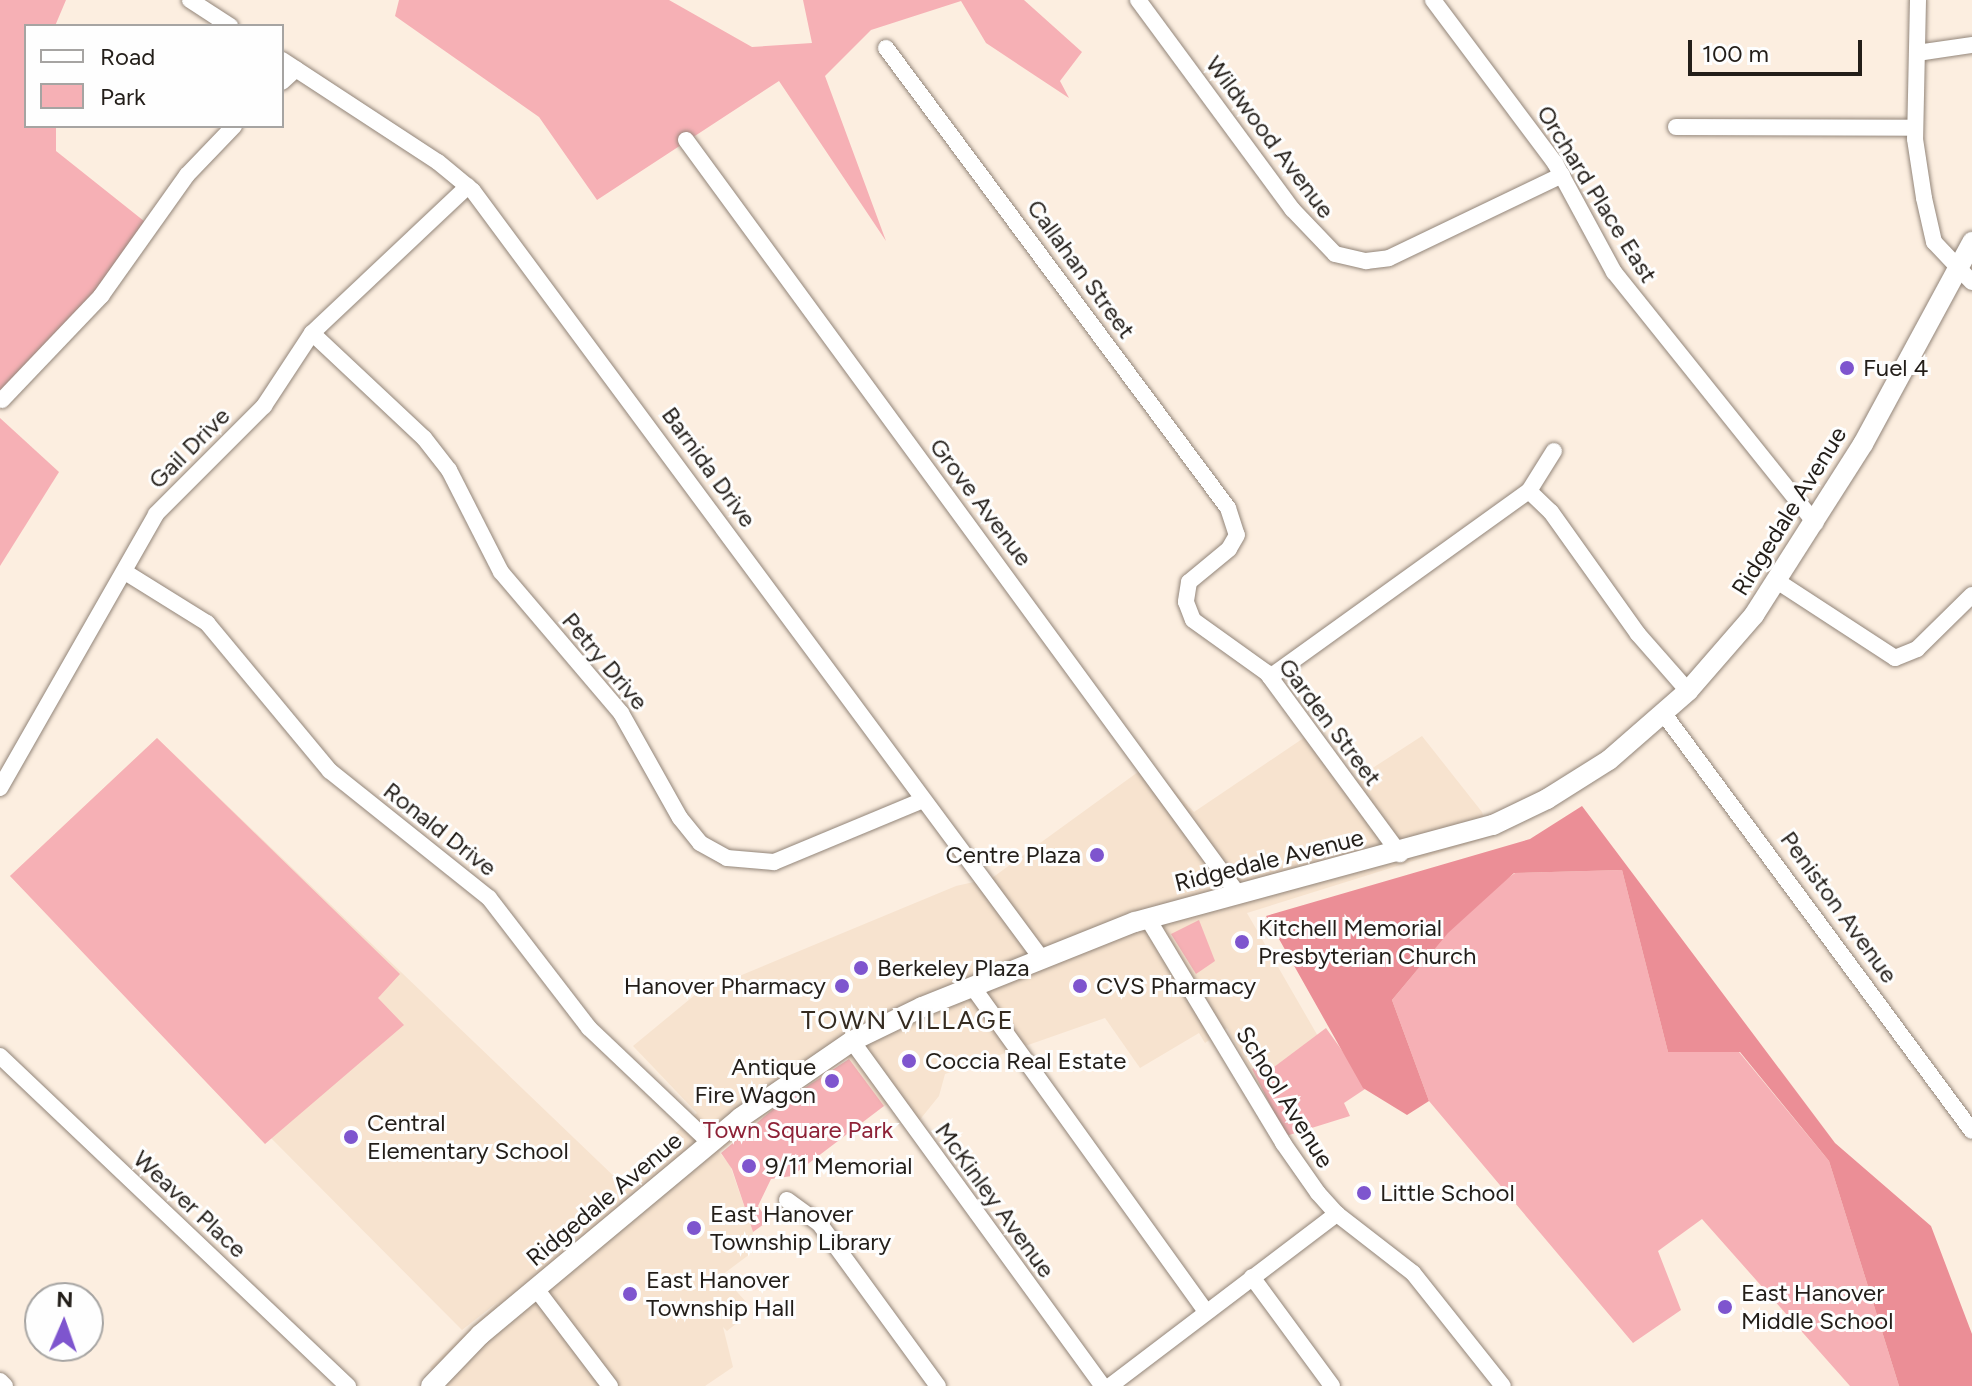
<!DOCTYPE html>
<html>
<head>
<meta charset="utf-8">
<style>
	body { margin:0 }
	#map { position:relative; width:1972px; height:1386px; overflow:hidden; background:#fceee0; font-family:Figtree,sans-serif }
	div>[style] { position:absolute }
	.built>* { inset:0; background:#f7e3cf }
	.green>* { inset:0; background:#f6b0b5 }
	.forest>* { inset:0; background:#eb8e96 }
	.roads { filter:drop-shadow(0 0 2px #928579) drop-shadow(0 0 2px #928579) }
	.minor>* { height:16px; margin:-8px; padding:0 8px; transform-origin:8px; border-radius:8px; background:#fff }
	.major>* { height:20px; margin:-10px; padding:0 10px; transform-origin:10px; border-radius:10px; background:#fff }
	.dots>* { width:22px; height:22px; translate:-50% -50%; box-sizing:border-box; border:4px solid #fefefe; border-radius:50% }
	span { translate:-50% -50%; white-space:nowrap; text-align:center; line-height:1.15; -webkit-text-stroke:6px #fefefe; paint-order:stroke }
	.street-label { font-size:24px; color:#231e19 }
	.poi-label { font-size:24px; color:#231e19 }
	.left { translate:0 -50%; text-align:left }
	.right { translate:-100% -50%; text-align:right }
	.park-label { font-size:24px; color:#8e2237 }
	.neighbourhood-label { font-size:26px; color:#352b20; letter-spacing:2px }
	.legend { position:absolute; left:24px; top:24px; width:260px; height:104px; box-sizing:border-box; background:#fefefe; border:2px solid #a6a4a2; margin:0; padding:10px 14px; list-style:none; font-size:24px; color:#231e19 }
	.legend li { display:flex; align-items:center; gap:16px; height:40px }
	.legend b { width:40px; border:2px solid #a6a4a2 }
	.north { position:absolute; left:24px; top:1282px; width:80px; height:80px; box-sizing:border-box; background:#fefefe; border:2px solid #a6a4a2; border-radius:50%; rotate:2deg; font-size:22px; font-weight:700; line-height:32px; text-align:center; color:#231e19 }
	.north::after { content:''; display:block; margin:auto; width:28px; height:36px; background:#7e55ce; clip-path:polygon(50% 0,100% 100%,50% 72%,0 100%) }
	.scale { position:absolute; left:1688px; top:40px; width:174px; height:36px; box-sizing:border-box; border:4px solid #231e19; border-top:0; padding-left:10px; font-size:24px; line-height:28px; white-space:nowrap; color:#231e19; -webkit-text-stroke:6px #fefefe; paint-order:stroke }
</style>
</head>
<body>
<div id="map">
	<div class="built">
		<div style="clip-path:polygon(1311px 733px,1348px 784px,1422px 736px,1482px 812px,1490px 837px,1247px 913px,1319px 1038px,1259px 1086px,1227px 1028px,1205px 1043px,1199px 1033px,1140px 1068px,1105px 1018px,945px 1074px,939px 1096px,918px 1122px,901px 1097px,884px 1106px,847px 1058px,719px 1152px,730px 1165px,753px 1232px,750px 1254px,722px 1275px,747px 1303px,737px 1310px,742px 1319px,727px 1331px,723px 1327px,733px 1367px,705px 1386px,447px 1386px,430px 1367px,499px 1301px,462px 1330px,10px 876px,157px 738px,622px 1184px,697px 1113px,633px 1046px,696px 994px,956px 886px,992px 878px,1149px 764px,1194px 812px)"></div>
	</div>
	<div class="green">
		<div style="clip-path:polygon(0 0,66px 0,55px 26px,26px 26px,26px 126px,56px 126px,56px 151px,154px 229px,0 399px)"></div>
		<div style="clip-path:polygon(399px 0,669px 0,752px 47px,812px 43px,803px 0,1024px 0,1082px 52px,1060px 81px,1069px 98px,986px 43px,961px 1px,871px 30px,825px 76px,886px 241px,779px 81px,597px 200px,539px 117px,395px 16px)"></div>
		<div style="clip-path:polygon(0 418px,59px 472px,0 566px)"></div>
		<div style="clip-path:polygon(157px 738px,400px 974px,378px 998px,404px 1025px,265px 1144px,10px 876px)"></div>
		<div style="clip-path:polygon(1622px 870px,1668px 1052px,1739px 1052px,1829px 1161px,1899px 1386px,1850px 1386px,1702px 1219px,1658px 1251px,1681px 1310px,1633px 1343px,1429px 1101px,1392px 1000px,1422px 964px,1408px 948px,1515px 873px)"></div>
		<div style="clip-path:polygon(1199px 920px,1215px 961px,1196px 974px,1171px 934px)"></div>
		<div style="clip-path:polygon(1326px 1028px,1368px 1087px,1344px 1103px,1350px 1116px,1286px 1136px,1252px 1069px,1260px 1065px,1266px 1073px)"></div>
		<div style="clip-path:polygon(849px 1059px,884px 1106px,792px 1176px,771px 1179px,758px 1206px,768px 1221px,753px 1232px,732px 1169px,721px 1153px,777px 1106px)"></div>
	</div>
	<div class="forest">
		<div style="clip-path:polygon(1582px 806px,1835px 1143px,1931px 1226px,1972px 1334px,1972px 1386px,1899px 1386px,1829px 1161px,1740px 1052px,1668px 1052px,1622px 870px,1514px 873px,1448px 933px,1392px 1000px,1429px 1101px,1407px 1115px,1363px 1088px,1266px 916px,1530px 839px)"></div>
	</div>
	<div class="roads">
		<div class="minor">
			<div style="left:190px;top:0;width:48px;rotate:33deg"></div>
			<div style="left:1138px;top:0;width:260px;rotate:53.6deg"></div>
			<div style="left:1292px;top:209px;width:62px;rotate:46.3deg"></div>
			<div style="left:1335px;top:254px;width:32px;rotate:13deg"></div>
			<div style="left:1366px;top:261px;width:23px;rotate:-7deg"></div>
			<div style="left:1389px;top:258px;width:192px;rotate:-25.6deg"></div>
			<div style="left:1433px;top:0;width:204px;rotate:53.2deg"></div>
			<div style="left:1555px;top:163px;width:124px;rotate:61.6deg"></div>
			<div style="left:1614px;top:272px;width:322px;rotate:51.3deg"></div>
			<div style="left:1918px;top:0;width:139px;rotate:91.2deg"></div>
			<div style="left:1915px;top:139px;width:60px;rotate:81.3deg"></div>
			<div style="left:1924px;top:198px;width:45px;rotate:77.2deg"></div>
			<div style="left:1934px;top:242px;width:55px;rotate:46.5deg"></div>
			<div style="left:886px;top:48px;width:573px;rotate:53.37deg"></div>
			<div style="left:1228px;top:508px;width:28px;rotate:72deg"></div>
			<div style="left:1237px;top:535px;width:16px;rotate:120deg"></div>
			<div style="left:1229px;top:549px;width:52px;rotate:140.5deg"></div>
			<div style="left:1189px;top:582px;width:20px;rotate:99deg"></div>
			<div style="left:1186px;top:602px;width:19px;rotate:69deg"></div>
			<div style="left:1193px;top:620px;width:91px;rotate:35.6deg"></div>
			<div style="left:1267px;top:673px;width:225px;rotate:53.7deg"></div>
			<div style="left:1917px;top:53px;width:56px;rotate:-8.3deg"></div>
			<div style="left:282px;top:60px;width:186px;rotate:33.2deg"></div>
			<div style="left:438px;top:162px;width:45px;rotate:39.6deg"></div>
			<div style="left:473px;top:191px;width:956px;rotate:53.47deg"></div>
			<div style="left:282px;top:82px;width:19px;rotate:-43deg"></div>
			<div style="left:1676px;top:127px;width:239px;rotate:0.2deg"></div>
			<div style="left:686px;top:140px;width:934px;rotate:53.79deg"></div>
			<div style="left:312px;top:333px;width:154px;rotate:43.2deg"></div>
			<div style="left:424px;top:438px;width:41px;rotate:52deg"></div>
			<div style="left:449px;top:470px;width:114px;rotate:63deg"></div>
			<div style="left:501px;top:572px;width:185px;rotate:49.6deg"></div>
			<div style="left:621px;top:713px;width:120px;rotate:60.7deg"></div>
			<div style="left:680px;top:818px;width:32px;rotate:51deg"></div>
			<div style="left:700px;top:843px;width:31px;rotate:29deg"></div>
			<div style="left:727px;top:858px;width:47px;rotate:4.9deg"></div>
			<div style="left:774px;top:862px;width:161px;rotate:-22.6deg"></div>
			<div style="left:2px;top:400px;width:144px;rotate:-46.4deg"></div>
			<div style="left:101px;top:296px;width:148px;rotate:-54.6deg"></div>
			<div style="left:187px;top:175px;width:68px;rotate:-46.2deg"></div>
			<div style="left:1529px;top:491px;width:30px;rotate:44deg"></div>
			<div style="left:1551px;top:512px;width:150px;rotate:54.5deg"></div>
			<div style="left:1638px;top:634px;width:76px;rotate:48.7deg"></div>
			<div style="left:125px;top:572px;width:97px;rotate:31.9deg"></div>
			<div style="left:207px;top:623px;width:192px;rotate:50.3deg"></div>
			<div style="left:330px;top:771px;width:203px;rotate:38.6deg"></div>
			<div style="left:489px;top:898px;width:164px;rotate:52.4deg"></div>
			<div style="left:589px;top:1028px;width:167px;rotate:43.5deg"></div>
			<div style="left:1777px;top:581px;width:141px;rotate:33.1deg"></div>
			<div style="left:1895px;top:658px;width:24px;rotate:-22deg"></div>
			<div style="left:1917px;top:649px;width:77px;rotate:-44.5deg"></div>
			<div style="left:1270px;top:677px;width:319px;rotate:-35.7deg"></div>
			<div style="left:1529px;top:491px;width:47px;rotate:-58deg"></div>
			<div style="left:1664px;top:714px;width:518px;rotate:53.55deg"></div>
			<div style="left:0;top:788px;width:315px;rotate:-60.3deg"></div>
			<div style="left:156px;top:514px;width:153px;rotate:-45deg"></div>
			<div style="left:264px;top:406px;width:87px;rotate:-56.7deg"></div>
			<div style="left:312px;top:333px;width:214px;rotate:-43.3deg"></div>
			<div style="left:1148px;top:919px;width:262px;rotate:58.9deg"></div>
			<div style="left:1283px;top:1143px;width:61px;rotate:55deg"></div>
			<div style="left:1318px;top:1193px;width:28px;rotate:48deg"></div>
			<div style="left:1337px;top:1214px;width:96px;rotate:37.8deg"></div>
			<div style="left:1413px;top:1273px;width:144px;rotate:51.5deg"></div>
			<div style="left:972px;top:986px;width:401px;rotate:54.3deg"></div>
			<div style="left:852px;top:1041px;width:427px;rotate:54deg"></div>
			<div style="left:0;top:1056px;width:480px;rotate:43.5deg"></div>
			<div style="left:787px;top:1200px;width:39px;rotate:36deg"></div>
			<div style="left:819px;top:1223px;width:202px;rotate:53.9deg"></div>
			<div style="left:1252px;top:1277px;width:135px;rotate:53.7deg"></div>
			<div style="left:537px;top:1290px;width:121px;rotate:52.8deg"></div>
			<div style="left:0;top:1381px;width:7px;rotate:45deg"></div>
			<div style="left:1110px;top:1386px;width:285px;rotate:-37.2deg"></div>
		</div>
		<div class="major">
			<div style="left:431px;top:1386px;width:71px;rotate:-46.1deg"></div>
			<div style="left:480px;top:1335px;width:339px;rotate:-39.8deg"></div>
			<div style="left:740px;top:1118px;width:136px;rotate:-34.5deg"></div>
			<div style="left:852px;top:1041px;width:78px;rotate:-25.9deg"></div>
			<div style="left:922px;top:1007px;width:229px;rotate:-21.8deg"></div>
			<div style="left:1135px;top:922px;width:371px;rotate:-15.2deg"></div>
			<div style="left:1493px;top:825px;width:60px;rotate:-25.7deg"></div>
			<div style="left:1547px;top:799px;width:73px;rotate:-32.2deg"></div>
			<div style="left:1609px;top:760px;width:105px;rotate:-41.1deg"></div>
			<div style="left:1688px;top:691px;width:101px;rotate:-49deg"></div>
			<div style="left:1754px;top:615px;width:203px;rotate:-57.5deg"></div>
			<div style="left:1863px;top:444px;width:230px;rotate:-61.6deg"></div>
		</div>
	</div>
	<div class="dots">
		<div style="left:1847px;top:368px;background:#7e55ce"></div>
		<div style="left:1097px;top:855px;background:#7e55ce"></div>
		<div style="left:1242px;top:942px;background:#7e55ce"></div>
		<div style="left:861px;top:968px;background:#7e55ce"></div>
		<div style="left:842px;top:986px;background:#7e55ce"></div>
		<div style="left:1080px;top:986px;background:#7e55ce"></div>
		<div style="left:909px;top:1061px;background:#7e55ce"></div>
		<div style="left:832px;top:1081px;background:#7e55ce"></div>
		<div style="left:351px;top:1137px;background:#7e55ce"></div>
		<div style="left:749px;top:1166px;background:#7e55ce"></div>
		<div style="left:1364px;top:1193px;background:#7e55ce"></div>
		<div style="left:694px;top:1228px;background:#7e55ce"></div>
		<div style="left:630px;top:1294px;background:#7e55ce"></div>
		<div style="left:1725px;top:1307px;background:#7e55ce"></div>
	</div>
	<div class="street-label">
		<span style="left:1270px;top:137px;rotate:53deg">Wildwood Avenue</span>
		<span style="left:1597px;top:194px;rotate:58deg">Orchard Place East</span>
		<span style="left:1081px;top:269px;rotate:54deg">Callahan Street</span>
		<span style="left:189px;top:448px;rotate:-45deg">Gail Drive</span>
		<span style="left:709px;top:467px;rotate:54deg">Barnida Drive</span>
		<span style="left:981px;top:502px;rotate:53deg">Grove Avenue</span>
		<span style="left:1789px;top:511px;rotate:-58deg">Ridgedale Avenue</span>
		<span style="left:605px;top:661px;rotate:50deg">Petry Drive</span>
		<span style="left:1330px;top:722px;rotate:53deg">Garden Street</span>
		<span style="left:440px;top:829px;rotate:38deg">Ronald Drive</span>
		<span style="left:1269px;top:860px;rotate:-14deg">Ridgedale Avenue</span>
		<span style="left:1839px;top:907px;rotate:54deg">Peniston Avenue</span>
		<span style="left:1285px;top:1097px;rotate:58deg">School Avenue</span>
		<span style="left:604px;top:1199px;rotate:-40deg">Ridgedale Avenue</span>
		<span style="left:995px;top:1200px;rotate:54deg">McKinley Avenue</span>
		<span style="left:190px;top:1204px;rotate:43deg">Weaver Place</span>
	</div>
	<div class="poi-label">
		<span class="left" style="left:1863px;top:368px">Fuel 4</span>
		<span class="right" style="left:1081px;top:855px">Centre Plaza</span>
		<span class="left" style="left:1258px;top:942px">Kitchell Memorial<br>Presbyterian Church</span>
		<span class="left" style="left:877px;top:968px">Berkeley Plaza</span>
		<span class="right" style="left:826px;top:986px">Hanover Pharmacy</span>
		<span class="left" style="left:1096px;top:986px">CVS Pharmacy</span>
		<span class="left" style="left:925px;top:1061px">Coccia Real Estate</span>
		<span class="right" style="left:816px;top:1081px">Antique<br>Fire Wagon</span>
		<span class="left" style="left:367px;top:1137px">Central<br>Elementary School</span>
		<span class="left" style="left:765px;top:1166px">9/11 Memorial</span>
		<span class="left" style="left:1380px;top:1193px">Little School</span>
		<span class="left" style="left:710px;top:1228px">East Hanover<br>Township Library</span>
		<span class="left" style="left:646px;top:1294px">East Hanover<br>Township Hall</span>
		<span class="left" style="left:1741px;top:1307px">East Hanover<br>Middle School</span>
	</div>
	<div class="park-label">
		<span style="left:798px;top:1130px">Town Square Park</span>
	</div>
	<div class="neighbourhood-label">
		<span style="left:908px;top:1021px">TOWN VILLAGE</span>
	</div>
	<ul class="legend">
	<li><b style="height:10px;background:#fff"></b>Road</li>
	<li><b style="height:22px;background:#f6b0b5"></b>Park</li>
	</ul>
	<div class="north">N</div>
	<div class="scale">100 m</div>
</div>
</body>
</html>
